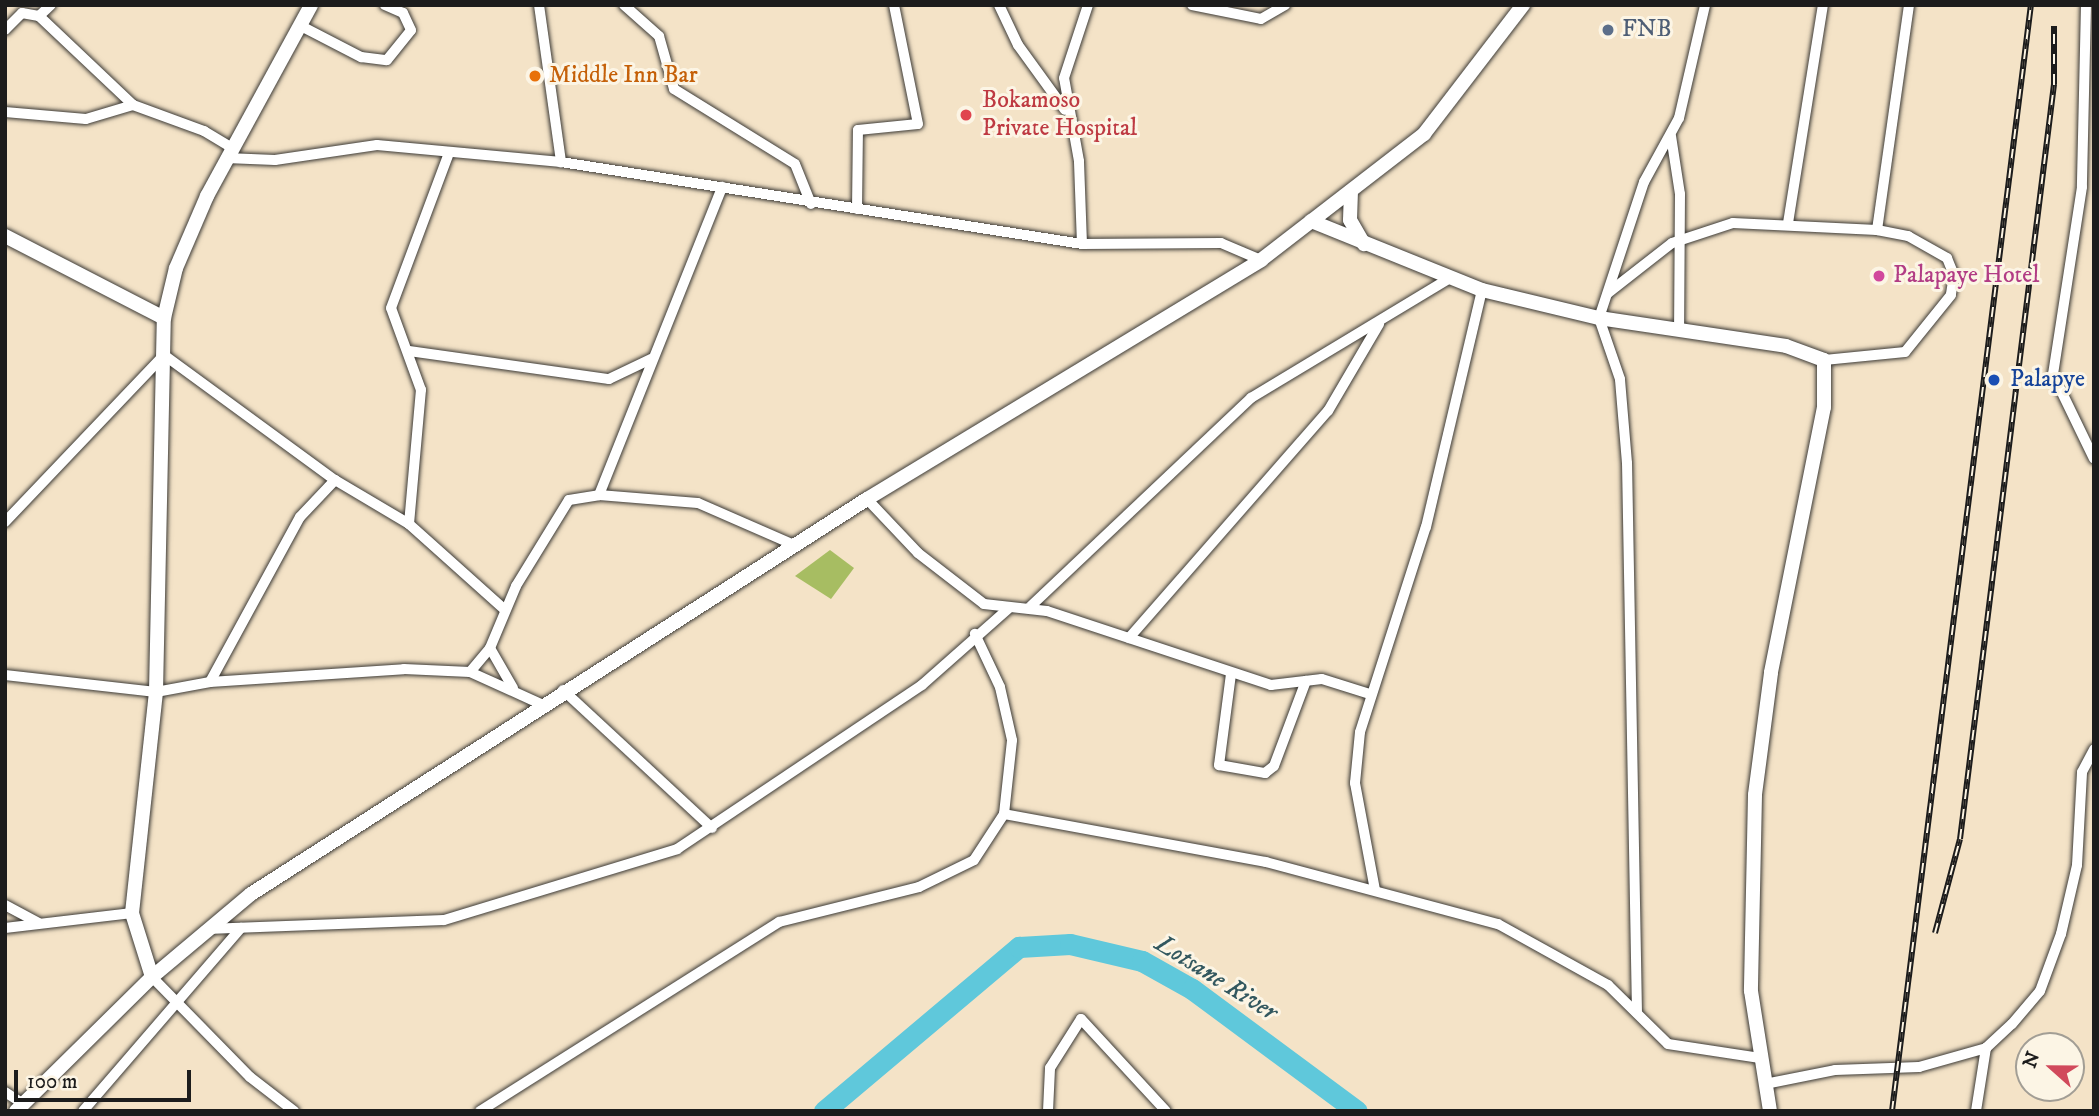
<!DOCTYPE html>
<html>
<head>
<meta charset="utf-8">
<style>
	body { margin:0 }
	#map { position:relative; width:2099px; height:1116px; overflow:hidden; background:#f4e3c7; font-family:"IM FELL DW Pica",serif }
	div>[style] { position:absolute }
	.green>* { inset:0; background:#a7bd62 }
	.river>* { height:21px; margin:-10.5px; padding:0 10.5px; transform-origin:10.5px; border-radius:10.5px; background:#5fc8db }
	.roads { filter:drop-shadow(0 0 2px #3c3a36) drop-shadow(0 0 2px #3c3a36) }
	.minor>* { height:10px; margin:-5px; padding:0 5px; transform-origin:5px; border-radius:5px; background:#fff }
	.tertiary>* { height:14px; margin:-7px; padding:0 7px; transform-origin:7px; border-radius:7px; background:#fff }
	.rail>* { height:6px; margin-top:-3px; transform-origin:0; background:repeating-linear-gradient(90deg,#fcf5e5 0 10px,#1c1c1c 0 20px); box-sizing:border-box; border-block:2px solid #1c1c1c }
	.dots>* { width:19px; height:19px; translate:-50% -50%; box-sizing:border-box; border:4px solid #fcf5e5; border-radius:50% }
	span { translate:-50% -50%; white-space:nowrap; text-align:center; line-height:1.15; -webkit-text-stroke:6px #fcf5e5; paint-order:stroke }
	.service-label { font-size:24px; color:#4e5e75 }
	.left { translate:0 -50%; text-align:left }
	.food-label { font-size:24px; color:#c56008 }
	.health-label { font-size:24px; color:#be3a42 }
	.hotel-label { font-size:24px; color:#b23c85 }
	.transit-label { font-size:24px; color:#164399 }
	.water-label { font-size:26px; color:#33585f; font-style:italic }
	.frame { position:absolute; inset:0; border:7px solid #1c1c1c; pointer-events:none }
	.north { position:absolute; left:2015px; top:1032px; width:70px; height:70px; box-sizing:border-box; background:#fcf5e5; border:2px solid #a29e95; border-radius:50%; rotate:291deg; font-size:19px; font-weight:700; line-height:28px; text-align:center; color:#1c1c1c }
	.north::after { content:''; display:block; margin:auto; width:24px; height:32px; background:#d1495b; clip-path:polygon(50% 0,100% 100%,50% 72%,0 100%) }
	.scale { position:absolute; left:14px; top:1070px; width:177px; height:32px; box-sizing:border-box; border:4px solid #1c1c1c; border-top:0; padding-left:9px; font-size:21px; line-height:24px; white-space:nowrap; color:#1c1c1c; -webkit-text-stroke:5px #fcf5e5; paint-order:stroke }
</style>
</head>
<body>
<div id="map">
	<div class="green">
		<div style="clip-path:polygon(830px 550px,854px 568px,831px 599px,795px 576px)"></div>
	</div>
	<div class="river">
		<div style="left:824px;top:1111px;width:255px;rotate:-40.1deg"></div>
		<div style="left:1019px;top:947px;width:51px;rotate:-3.4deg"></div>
		<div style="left:1070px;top:944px;width:74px;rotate:13.3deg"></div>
		<div style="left:1142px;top:961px;width:57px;rotate:29.2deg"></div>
		<div style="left:1192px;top:989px;width:205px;rotate:36.5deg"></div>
	</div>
	<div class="roads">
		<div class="minor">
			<div style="left:539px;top:5px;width:159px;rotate:82deg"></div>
			<div style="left:624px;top:5px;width:47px;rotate:41.5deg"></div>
			<div style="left:659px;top:36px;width:55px;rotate:74.2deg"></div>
			<div style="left:674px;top:89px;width:142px;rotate:31.8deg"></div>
			<div style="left:795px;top:164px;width:43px;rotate:68.2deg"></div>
			<div style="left:999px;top:5px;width:44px;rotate:64.6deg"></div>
			<div style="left:1018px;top:45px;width:80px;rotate:54.1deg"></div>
			<div style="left:1192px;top:5px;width:70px;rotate:11.5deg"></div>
			<div style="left:1261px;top:19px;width:28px;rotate:-30deg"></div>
			<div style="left:2086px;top:5px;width:182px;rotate:91.3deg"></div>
			<div style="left:2082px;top:187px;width:189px;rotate:98.8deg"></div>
			<div style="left:2053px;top:374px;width:94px;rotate:64.2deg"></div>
			<div style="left:39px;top:16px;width:16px;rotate:-43deg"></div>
			<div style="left:301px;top:26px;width:68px;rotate:27.3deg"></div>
			<div style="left:361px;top:57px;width:26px;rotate:7deg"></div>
			<div style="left:387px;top:60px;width:38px;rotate:-51deg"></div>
			<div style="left:411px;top:30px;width:19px;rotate:-115deg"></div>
			<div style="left:403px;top:13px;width:20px;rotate:-156deg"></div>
			<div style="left:5px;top:30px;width:24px;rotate:-45deg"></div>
			<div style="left:22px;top:13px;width:17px;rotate:10deg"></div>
			<div style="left:39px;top:16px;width:129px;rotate:43.4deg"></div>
			<div style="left:5px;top:112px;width:81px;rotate:4.9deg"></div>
			<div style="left:86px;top:119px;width:49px;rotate:-16.6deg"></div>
			<div style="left:133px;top:105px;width:76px;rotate:20.1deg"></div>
			<div style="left:204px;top:131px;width:33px;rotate:31deg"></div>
			<div style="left:1671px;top:136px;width:59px;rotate:81.2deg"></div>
			<div style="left:1680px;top:194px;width:137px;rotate:90.4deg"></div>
			<div style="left:226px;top:158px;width:49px;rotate:2.3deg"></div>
			<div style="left:275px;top:160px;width:103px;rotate:-8.4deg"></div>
			<div style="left:377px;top:145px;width:185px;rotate:5.3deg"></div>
			<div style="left:561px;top:162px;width:527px;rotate:8.94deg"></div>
			<div style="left:1082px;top:244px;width:139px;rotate:-0.4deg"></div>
			<div style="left:1221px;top:243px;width:43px;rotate:23deg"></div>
			<div style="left:857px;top:209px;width:79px;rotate:-89.3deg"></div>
			<div style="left:858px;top:130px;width:60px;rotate:-5.7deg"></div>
			<div style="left:918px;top:124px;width:121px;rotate:-101.4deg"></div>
			<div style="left:1788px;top:223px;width:221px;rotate:-80.9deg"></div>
			<div style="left:1877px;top:230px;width:227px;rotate:-81.9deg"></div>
			<div style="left:1082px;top:244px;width:83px;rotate:-92.1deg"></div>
			<div style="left:1079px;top:161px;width:84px;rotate:-100.2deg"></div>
			<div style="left:1064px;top:78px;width:77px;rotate:-71.8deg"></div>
			<div style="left:1608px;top:293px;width:81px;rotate:-38deg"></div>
			<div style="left:1672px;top:243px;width:64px;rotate:-18.2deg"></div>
			<div style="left:1733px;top:223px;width:144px;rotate:2.8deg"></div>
			<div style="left:1877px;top:230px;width:32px;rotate:11deg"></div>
			<div style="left:1908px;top:236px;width:45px;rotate:29.4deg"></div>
			<div style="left:1947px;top:258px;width:18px;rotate:68deg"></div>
			<div style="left:1954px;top:275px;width:20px;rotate:99deg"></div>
			<div style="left:1951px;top:295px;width:73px;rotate:128.9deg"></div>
			<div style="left:1905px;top:352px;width:81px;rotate:174.4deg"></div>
			<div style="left:409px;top:351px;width:202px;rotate:8deg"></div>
			<div style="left:609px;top:379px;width:47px;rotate:-25.5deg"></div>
			<div style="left:599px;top:495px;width:332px;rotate:-68.2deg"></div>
			<div style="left:867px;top:499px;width:74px;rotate:46.6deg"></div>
			<div style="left:918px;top:553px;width:83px;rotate:37.7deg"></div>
			<div style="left:984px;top:604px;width:63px;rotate:6.3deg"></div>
			<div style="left:1047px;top:611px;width:236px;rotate:18.3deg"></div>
			<div style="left:1271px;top:685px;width:51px;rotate:-6.7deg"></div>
			<div style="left:1322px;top:679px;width:50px;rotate:17.4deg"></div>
			<div style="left:5px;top:522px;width:231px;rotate:-46.4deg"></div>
			<div style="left:164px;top:355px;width:212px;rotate:36.2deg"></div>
			<div style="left:335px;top:480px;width:86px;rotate:30.7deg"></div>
			<div style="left:409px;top:524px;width:127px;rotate:41.8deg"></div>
			<div style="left:409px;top:524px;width:135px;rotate:-84.9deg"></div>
			<div style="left:421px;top:390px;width:87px;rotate:-110.1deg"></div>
			<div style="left:391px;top:308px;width:165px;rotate:-69.5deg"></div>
			<div style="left:1031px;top:606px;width:303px;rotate:-43.4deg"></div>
			<div style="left:1251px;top:398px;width:230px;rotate:-31.1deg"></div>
			<div style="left:1129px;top:638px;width:302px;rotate:-48.8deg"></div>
			<div style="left:1328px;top:411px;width:101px;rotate:-59.6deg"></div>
			<div style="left:470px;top:672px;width:31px;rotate:-50deg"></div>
			<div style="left:1231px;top:674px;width:92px;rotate:97.5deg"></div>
			<div style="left:1219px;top:765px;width:47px;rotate:9.9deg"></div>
			<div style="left:1265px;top:773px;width:11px;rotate:-38deg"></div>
			<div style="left:1274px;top:766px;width:91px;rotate:-69.4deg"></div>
			<div style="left:5px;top:675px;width:152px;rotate:6.4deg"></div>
			<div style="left:156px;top:692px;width:55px;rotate:-10.5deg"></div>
			<div style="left:210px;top:682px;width:194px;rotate:-3.8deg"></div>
			<div style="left:404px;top:669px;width:66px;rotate:2.6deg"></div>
			<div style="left:470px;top:672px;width:78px;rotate:24.3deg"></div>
			<div style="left:210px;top:682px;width:188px;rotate:-61.4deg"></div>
			<div style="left:300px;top:517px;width:51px;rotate:-46.6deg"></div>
			<div style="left:513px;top:688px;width:46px;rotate:-119.9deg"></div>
			<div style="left:490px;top:648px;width:67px;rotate:-67.2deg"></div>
			<div style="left:516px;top:586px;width:101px;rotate:-58.4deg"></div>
			<div style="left:569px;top:500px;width:30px;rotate:-9deg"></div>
			<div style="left:599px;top:495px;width:99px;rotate:4.6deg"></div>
			<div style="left:698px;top:503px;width:105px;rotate:23.6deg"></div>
			<div style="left:563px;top:690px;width:203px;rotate:42.8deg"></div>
			<div style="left:1004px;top:814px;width:266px;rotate:10.4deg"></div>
			<div style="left:1266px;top:862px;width:240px;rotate:15deg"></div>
			<div style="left:1498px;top:924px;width:126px;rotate:29deg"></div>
			<div style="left:1608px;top:985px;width:84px;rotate:44.5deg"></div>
			<div style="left:1668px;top:1044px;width:93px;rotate:8.7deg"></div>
			<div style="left:1375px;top:890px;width:109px;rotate:-100.6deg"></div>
			<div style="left:1355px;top:783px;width:51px;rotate:-84.4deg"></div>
			<div style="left:1360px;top:732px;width:215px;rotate:-72.2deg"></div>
			<div style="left:1426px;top:527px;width:244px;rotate:-76.7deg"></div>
			<div style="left:5px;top:905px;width:38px;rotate:28deg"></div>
			<div style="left:5px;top:928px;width:128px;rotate:-6.7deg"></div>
			<div style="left:207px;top:929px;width:237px;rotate:-2.2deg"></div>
			<div style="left:444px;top:920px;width:244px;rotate:-16.9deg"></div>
			<div style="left:677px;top:849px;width:295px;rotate:-33.8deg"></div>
			<div style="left:922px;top:685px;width:115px;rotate:-41.5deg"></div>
			<div style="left:152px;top:977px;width:140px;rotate:45.6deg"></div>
			<div style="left:250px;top:1077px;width:56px;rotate:37.7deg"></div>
			<div style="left:1637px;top:1013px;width:550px;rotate:-91.04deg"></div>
			<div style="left:1627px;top:463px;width:84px;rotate:-94.8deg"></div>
			<div style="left:1620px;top:379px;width:65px;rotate:-109deg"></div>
			<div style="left:1599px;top:318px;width:143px;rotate:-71.7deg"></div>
			<div style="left:1644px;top:182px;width:73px;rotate:-61.3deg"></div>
			<div style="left:1679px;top:118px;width:116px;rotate:-77deg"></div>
			<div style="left:1765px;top:1084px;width:71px;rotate:-11.3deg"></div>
			<div style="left:1835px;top:1070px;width:84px;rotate:-2deg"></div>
			<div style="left:1919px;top:1067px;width:70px;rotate:-15.8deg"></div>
			<div style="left:1986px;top:1048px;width:35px;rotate:-43deg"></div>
			<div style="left:2012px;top:1024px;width:43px;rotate:-49.7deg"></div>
			<div style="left:2040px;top:991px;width:61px;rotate:-69.8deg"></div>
			<div style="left:2061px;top:934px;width:71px;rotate:-76.9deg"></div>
			<div style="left:2077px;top:865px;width:93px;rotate:-86.9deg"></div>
			<div style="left:2082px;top:772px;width:26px;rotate:-62deg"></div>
			<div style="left:5px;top:1092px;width:20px;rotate:33deg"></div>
			<div style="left:83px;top:1111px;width:242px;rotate:-49.2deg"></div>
			<div style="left:480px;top:1111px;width:354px;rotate:-32.3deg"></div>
			<div style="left:779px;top:922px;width:144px;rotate:-14deg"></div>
			<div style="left:919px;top:887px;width:61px;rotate:-26.1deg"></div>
			<div style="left:974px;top:860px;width:55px;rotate:-56.9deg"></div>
			<div style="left:1004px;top:814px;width:74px;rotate:-83.8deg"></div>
			<div style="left:1012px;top:740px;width:54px;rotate:-102.8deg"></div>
			<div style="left:1000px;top:687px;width:59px;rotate:-115.3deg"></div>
			<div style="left:1048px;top:1111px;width:43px;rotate:-87.3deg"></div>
			<div style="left:1050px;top:1068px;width:58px;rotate:-57.7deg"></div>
			<div style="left:1081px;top:1019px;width:125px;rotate:47.3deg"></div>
			<div style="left:1976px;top:1111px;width:64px;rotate:-81deg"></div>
		</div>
		<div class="tertiary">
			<div style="left:1351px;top:191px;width:29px;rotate:92deg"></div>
			<div style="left:1350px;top:220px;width:28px;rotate:60deg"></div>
			<div style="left:1311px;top:221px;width:184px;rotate:22deg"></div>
			<div style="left:1482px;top:290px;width:120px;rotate:13.5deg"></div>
			<div style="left:1599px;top:318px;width:189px;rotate:8.5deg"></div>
			<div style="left:1786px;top:346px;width:40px;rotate:20.2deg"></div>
			<div style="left:1824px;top:360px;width:47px;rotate:90deg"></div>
			<div style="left:1824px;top:407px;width:271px;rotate:101.3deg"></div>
			<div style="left:1771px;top:673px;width:123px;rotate:97.5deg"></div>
			<div style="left:1755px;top:795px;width:196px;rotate:91.2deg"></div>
			<div style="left:1751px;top:991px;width:121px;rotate:81deg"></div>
			<div style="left:5px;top:236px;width:179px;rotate:27.3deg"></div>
			<div style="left:152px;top:977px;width:67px;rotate:-107.4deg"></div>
			<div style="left:132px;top:913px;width:222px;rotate:-83.8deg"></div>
			<div style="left:156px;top:692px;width:374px;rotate:-88.8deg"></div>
			<div style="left:164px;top:318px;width:51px;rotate:-76.5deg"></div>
			<div style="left:176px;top:268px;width:78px;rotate:-66.7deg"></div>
			<div style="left:207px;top:196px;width:217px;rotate:-61.4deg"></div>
			<div style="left:16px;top:1111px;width:191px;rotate:-44.6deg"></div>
			<div style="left:152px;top:977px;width:129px;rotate:-40deg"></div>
			<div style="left:251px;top:894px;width:732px;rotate:-32.67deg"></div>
			<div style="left:867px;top:499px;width:461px;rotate:-31.2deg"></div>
			<div style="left:1261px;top:260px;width:206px;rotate:-37.7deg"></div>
			<div style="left:1424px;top:134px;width:163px;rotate:-52.5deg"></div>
		</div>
	</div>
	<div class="rail">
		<div style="left:1935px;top:933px;width:97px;rotate:-75.1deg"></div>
		<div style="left:1960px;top:839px;width:761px;rotate:-82.9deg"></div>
		<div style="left:2054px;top:84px;width:58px;rotate:-90deg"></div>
		<div style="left:1892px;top:1111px;width:1115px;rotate:-82.84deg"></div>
	</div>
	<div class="dots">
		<div style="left:1608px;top:30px;background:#5c6f8a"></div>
		<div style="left:535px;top:76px;background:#e8710a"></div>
		<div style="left:966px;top:115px;background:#e0444e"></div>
		<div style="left:1879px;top:276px;background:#d1479c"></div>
		<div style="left:1994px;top:380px;background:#1a4fb4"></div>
	</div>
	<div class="service-label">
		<span class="left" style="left:1622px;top:30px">FNB</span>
	</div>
	<div class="food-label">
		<span class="left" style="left:549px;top:76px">Middle Inn Bar</span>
	</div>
	<div class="health-label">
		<span class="left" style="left:982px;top:115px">Bokamoso<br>Private Hospital</span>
	</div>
	<div class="hotel-label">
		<span class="left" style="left:1893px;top:276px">Palapaye Hotel</span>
	</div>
	<div class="transit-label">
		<span class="left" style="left:2010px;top:380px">Palapye</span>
	</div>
	<div class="water-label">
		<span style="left:1216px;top:978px;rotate:32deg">Lotsane River</span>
	</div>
	<div class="frame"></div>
	<div class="north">N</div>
	<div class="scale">100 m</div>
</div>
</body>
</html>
